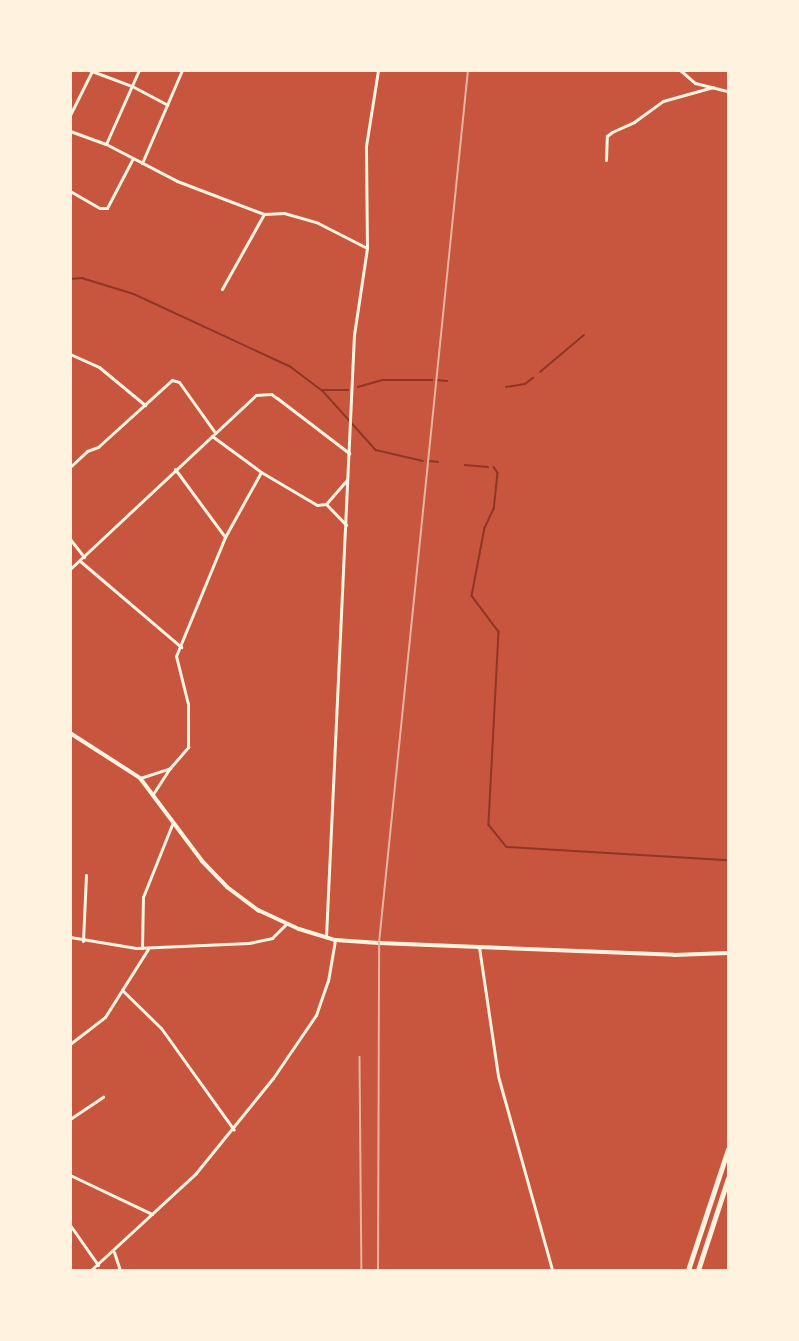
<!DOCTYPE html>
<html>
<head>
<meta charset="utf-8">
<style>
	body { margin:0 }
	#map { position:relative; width:799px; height:1341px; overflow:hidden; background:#c8553d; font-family:"Asap Condensed",sans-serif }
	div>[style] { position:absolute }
	.stream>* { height:1.5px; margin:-0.75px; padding:0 0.75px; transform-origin:0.75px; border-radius:0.75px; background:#8f3625 }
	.minor>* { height:3px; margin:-1.5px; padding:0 1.5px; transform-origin:1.5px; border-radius:1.5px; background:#fff3e0 }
	.tertiary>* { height:4px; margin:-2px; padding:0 2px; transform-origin:2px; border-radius:2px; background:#fff3e0 }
	.trunk>* { height:5px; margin:-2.5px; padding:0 2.5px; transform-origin:2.5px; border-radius:2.5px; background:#fff3e0 }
	.rail>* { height:1.5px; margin:-0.75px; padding:0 0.75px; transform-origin:0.75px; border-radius:0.75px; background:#e9b49f }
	span { translate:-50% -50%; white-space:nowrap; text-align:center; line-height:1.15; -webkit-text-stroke:5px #fff3e0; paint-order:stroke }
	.frame { position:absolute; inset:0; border:72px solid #fff3e0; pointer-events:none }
</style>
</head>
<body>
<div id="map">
	<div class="stream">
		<div style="left:70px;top:279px;width:12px;rotate:-5deg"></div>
		<div style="left:82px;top:278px;width:54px;rotate:17.1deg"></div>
		<div style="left:134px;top:294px;width:173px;rotate:24.9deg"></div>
		<div style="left:291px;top:367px;width:39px;rotate:37deg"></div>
		<div style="left:322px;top:390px;width:81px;rotate:48deg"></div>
		<div style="left:376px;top:450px;width:48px;rotate:13.2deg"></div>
		<div style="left:540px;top:372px;width:57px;rotate:-40.1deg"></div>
		<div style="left:436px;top:380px;width:11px;rotate:5deg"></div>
		<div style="left:358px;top:387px;width:26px;rotate:-16deg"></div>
		<div style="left:383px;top:380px;width:49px"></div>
		<div style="left:506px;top:387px;width:19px;rotate:-9deg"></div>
		<div style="left:525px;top:384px;width:10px;rotate:-37deg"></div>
		<div style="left:322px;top:390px;width:26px"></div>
		<div style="left:429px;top:461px;width:9px;rotate:6deg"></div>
		<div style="left:465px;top:465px;width:23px;rotate:5deg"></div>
		<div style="left:494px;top:467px;width:7px;rotate:56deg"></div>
		<div style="left:498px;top:473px;width:36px;rotate:96deg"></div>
		<div style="left:494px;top:509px;width:21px;rotate:115deg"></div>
		<div style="left:485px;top:528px;width:69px;rotate:100.8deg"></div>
		<div style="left:472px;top:596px;width:45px;rotate:53.1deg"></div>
		<div style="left:499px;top:632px;width:193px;rotate:93deg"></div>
		<div style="left:489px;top:825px;width:28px;rotate:51deg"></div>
		<div style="left:507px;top:847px;width:221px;rotate:3.4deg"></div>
	</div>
	<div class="minor">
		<div style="left:89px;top:70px;width:46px;rotate:20.4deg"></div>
		<div style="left:132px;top:86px;width:40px;rotate:28deg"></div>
		<div style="left:680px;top:70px;width:20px;rotate:41deg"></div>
		<div style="left:695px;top:83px;width:34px;rotate:14deg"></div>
		<div style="left:70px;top:115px;width:49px;rotate:-63.4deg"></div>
		<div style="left:70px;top:131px;width:38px;rotate:20deg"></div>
		<div style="left:106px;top:144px;width:80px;rotate:27.5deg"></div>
		<div style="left:177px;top:181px;width:93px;rotate:20.8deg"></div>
		<div style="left:264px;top:214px;width:20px;rotate:-3deg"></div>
		<div style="left:284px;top:213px;width:35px;rotate:16deg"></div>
		<div style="left:318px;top:223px;width:55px;rotate:27deg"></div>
		<div style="left:106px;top:144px;width:81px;rotate:-66deg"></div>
		<div style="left:606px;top:160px;width:24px;rotate:-88deg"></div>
		<div style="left:607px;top:136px;width:6px;rotate:-39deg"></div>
		<div style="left:612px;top:132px;width:24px;rotate:-24deg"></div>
		<div style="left:634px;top:122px;width:36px;rotate:-36deg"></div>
		<div style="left:663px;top:101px;width:52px;rotate:-15.6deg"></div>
		<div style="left:142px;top:163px;width:101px;rotate:-66.7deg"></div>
		<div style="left:70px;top:191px;width:34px;rotate:30deg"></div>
		<div style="left:100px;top:208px;width:7px"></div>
		<div style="left:107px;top:208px;width:56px;rotate:-62.5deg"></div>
		<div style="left:222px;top:289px;width:86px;rotate:-60.8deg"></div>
		<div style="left:70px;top:354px;width:32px;rotate:24deg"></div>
		<div style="left:99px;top:367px;width:60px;rotate:39.6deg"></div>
		<div style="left:212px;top:436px;width:61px;rotate:36.3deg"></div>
		<div style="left:261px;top:472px;width:65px;rotate:30.5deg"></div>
		<div style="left:317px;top:505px;width:9px;rotate:-6deg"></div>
		<div style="left:326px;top:504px;width:29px;rotate:46deg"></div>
		<div style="left:70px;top:467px;width:23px;rotate:-43deg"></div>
		<div style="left:87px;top:451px;width:12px;rotate:-20deg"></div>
		<div style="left:98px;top:447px;width:100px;rotate:-42.2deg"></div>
		<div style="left:172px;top:380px;width:7px;rotate:16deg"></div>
		<div style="left:179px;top:382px;width:60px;rotate:54.5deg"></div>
		<div style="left:175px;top:469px;width:84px;rotate:53.7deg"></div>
		<div style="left:326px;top:504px;width:32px;rotate:-49deg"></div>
		<div style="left:70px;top:539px;width:23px;rotate:52deg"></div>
		<div style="left:80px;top:561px;width:133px;rotate:40.4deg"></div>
		<div style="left:70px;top:569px;width:255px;rotate:-43.1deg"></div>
		<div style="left:256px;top:395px;width:15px;rotate:-4deg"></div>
		<div style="left:271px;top:394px;width:7px;rotate:34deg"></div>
		<div style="left:277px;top:398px;width:91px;rotate:37.4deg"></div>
		<div style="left:140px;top:778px;width:32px;rotate:-18deg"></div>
		<div style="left:170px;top:768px;width:28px;rotate:-49deg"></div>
		<div style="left:188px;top:747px;width:43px;rotate:-90deg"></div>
		<div style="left:188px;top:704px;width:49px;rotate:-104deg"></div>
		<div style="left:176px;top:656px;width:129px;rotate:-67.6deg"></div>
		<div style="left:225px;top:537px;width:74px;rotate:-61deg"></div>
		<div style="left:153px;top:794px;width:31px;rotate:-57deg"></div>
		<div style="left:70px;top:937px;width:67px;rotate:9.5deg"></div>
		<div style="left:136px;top:948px;width:113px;rotate:-2.5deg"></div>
		<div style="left:249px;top:943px;width:24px;rotate:-12deg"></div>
		<div style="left:272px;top:938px;width:20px;rotate:-45deg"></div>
		<div style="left:326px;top:937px;width:603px;rotate:-87.34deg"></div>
		<div style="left:354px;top:335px;width:88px;rotate:-81.5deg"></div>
		<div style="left:367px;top:248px;width:102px;rotate:-90.6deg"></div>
		<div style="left:366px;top:146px;width:77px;rotate:-81deg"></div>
		<div style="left:83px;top:941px;width:66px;rotate:-87.4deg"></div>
		<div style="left:479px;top:947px;width:130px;rotate:81.6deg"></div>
		<div style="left:498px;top:1076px;width:201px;rotate:74.4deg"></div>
		<div style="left:142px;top:948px;width:51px;rotate:-88.9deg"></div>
		<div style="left:143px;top:897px;width:81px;rotate:-68.2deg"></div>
		<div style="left:122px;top:990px;width:54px;rotate:44.3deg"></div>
		<div style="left:161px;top:1028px;width:125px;rotate:54.4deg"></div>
		<div style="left:70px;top:1044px;width:44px;rotate:-37.6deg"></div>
		<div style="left:105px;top:1017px;width:80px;rotate:-57.7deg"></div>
		<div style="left:70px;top:1119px;width:40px;rotate:-34deg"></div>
		<div style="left:70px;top:1175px;width:91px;rotate:25.4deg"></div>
		<div style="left:70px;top:1225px;width:49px;rotate:55deg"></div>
		<div style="left:114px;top:1252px;width:19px;rotate:72deg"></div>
		<div style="left:91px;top:1270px;width:143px;rotate:-42.7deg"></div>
		<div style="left:196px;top:1173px;width:122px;rotate:-51deg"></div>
		<div style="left:273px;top:1078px;width:76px;rotate:-55.7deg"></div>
		<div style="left:316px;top:1015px;width:36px;rotate:-71deg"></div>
		<div style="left:328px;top:981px;width:42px;rotate:-80.3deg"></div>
	</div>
	<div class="tertiary">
		<div style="left:70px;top:733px;width:83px;rotate:32.7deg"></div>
		<div style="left:140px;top:778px;width:104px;rotate:53.2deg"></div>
		<div style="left:202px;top:861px;width:36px;rotate:46deg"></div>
		<div style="left:227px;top:887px;width:39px;rotate:37deg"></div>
		<div style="left:258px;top:910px;width:45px;rotate:24.9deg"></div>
		<div style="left:299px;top:929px;width:38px;rotate:17deg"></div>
		<div style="left:335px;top:940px;width:44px;rotate:3.9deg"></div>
		<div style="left:379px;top:943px;width:295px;rotate:2.3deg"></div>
		<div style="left:674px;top:955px;width:54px;rotate:-2.1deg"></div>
	</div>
	<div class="trunk">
		<div style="left:688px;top:1270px;width:127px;rotate:-71.7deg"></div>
		<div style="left:698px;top:1270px;width:97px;rotate:-71.9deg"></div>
	</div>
	<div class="rail">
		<div style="left:360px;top:1057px;width:213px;rotate:89.5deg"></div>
		<div style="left:378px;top:1270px;width:327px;rotate:-89.8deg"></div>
		<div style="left:379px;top:943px;width:878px;rotate:-84.18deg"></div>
	</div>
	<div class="frame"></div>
</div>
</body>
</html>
